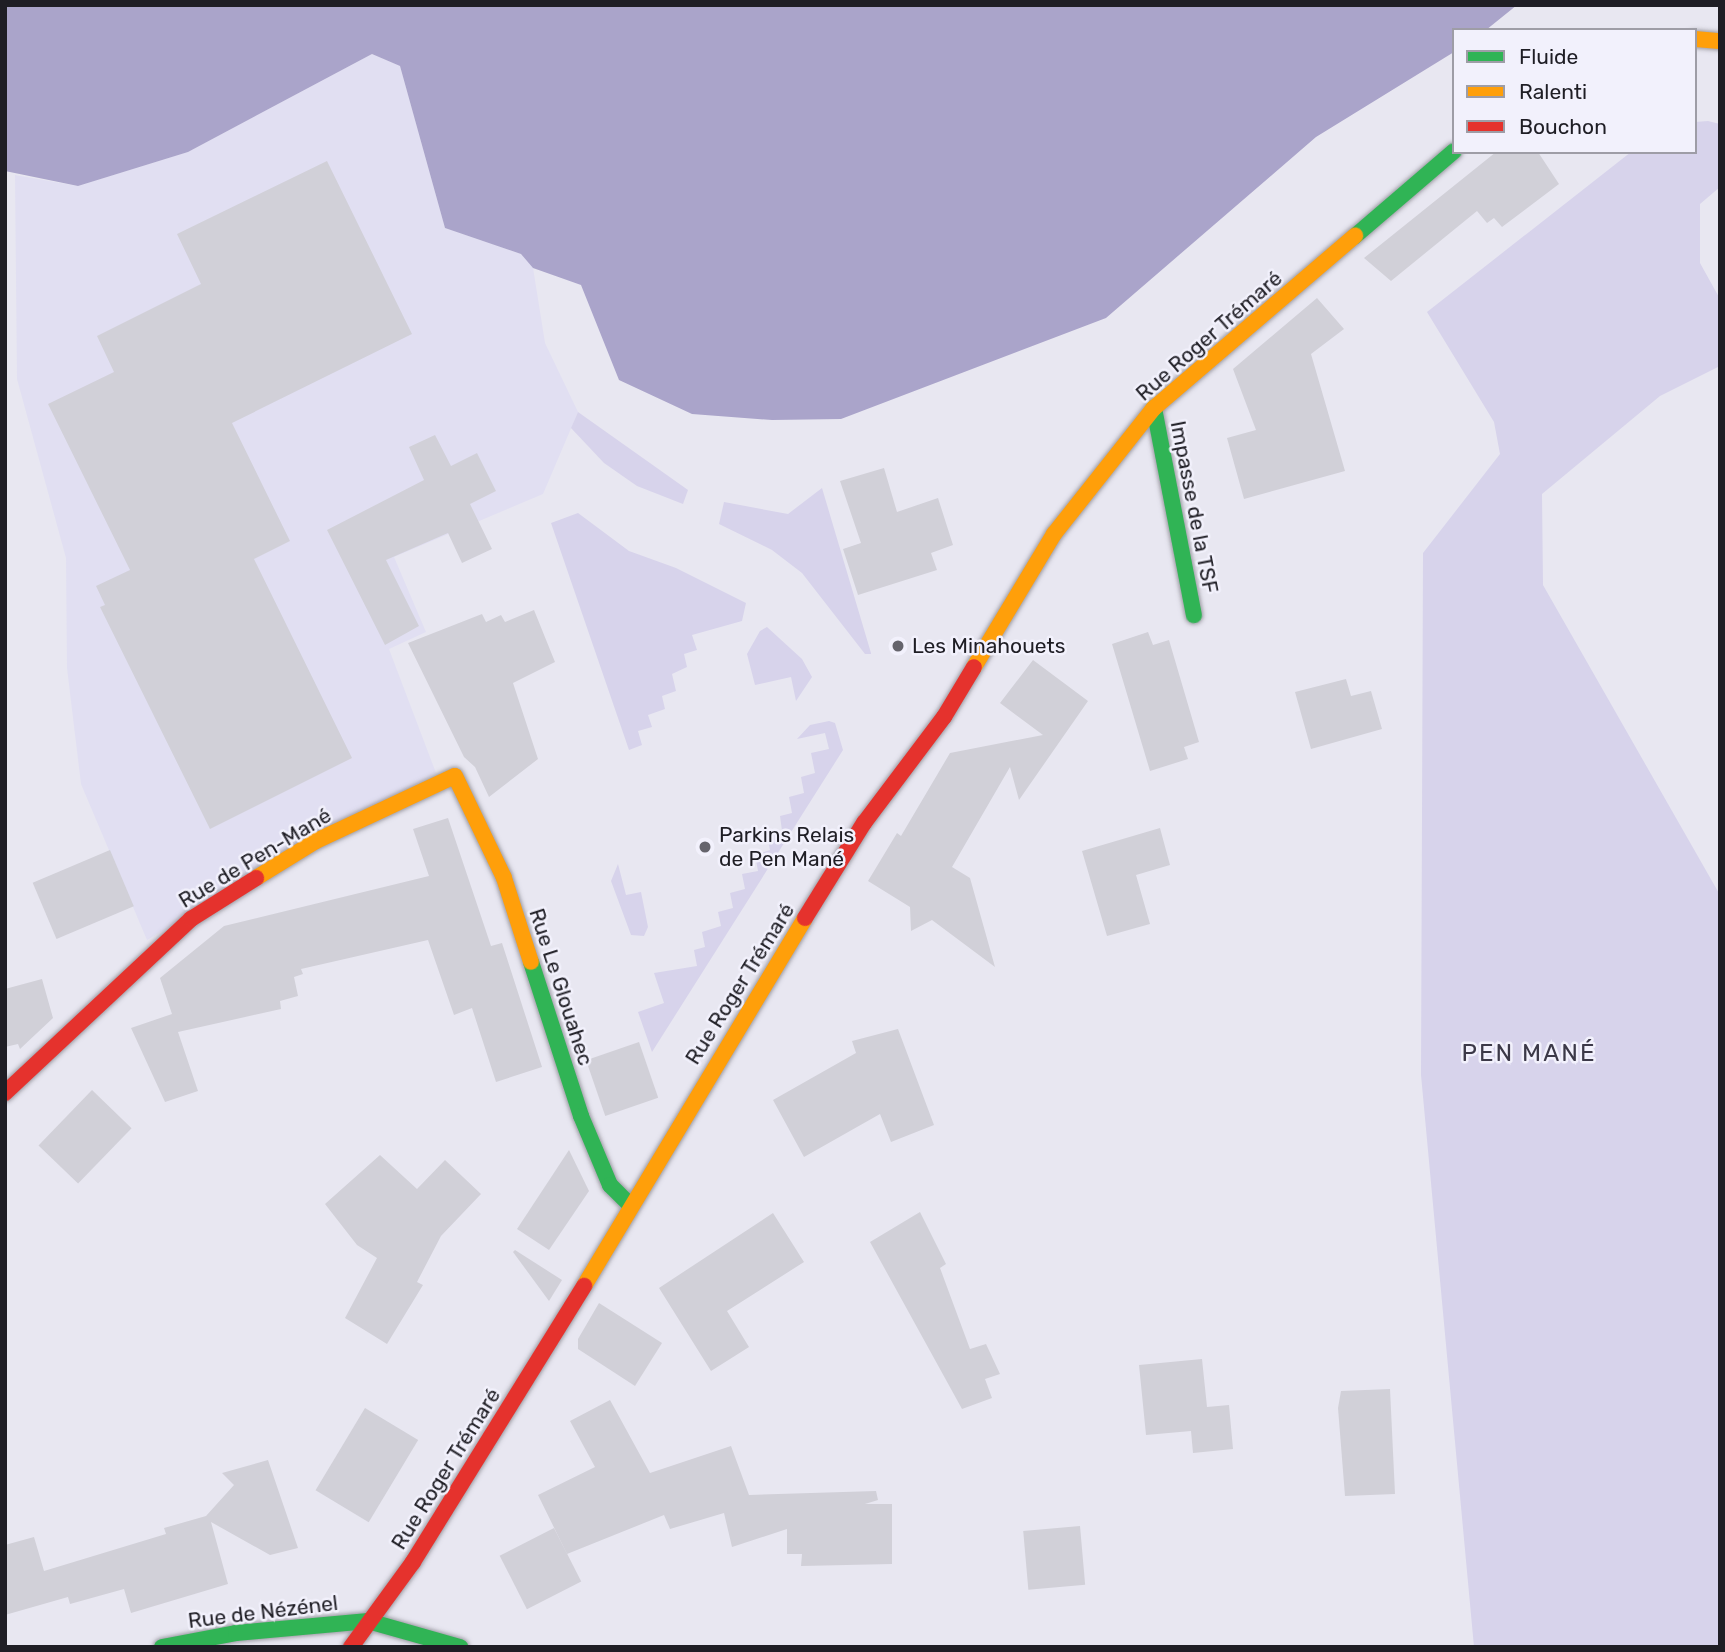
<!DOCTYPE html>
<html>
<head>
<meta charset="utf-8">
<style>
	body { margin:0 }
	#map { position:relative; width:1725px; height:1652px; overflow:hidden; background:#e8e7f1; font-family:Rubik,sans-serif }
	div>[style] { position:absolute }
	.built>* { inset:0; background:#e1dff2 }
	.green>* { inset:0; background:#d7d3eb }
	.water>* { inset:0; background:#aaa4ca }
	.building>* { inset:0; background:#d1d0d8; transform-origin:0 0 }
	.roads { filter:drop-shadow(0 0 2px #9e9da5) drop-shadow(0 0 2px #9e9da5) }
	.fast>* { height:16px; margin:-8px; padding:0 8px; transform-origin:8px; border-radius:8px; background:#30b455 }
	.slow>* { height:16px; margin:-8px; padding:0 8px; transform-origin:8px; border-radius:8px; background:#ff9f0a }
	.jam>* { height:16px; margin:-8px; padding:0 8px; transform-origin:8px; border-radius:8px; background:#e5322d }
	.dots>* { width:19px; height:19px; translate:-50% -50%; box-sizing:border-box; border:4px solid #f2f1fc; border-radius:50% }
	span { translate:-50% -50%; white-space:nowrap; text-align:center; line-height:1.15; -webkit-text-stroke:5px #f2f1fc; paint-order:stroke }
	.street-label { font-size:21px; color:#1f1e25 }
	.poi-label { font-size:21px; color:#1f1e25 }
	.left { translate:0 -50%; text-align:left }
	.quarter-label { font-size:24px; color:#3c3948; letter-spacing:2px }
	.frame { position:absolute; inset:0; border:7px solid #1f1e25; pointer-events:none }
	.legend { position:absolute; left:1452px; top:28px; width:245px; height:126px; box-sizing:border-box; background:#f2f1fc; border:2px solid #9e9da6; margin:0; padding:9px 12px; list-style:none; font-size:21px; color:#1f1e25 }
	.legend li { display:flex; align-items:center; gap:14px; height:35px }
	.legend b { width:35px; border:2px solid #9e9da6 }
</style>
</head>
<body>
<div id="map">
	<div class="built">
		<div style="clip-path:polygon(372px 54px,400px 66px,445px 228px,521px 254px,533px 268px,545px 343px,578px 412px,543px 494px,394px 557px,426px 632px,389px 649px,436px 773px,147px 940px,81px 784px,67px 668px,66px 558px,17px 379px,15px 175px,78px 186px,188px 152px)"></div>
	</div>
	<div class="green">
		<div style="clip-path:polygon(1708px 121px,1720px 124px,1720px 187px,1700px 204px,1700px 263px,1720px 299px,1720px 366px,1660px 396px,1542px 494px,1543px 585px,1720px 895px,1720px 1647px,1474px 1647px,1421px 1075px,1423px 553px,1500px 454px,1494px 422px,1427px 312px,1631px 152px,1695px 152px,1695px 122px)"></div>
		<div style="clip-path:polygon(578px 412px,688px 490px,683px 504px,637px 486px,604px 463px,571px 428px)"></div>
		<div style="clip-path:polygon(822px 488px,871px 653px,871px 654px,865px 654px,802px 573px,772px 550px,719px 524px,724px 502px,788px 514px)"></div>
		<div style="clip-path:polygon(578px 513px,629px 551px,676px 568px,746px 603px,742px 621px,692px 635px,697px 650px,684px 654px,687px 667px,672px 674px,676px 691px,662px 696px,665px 709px,648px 715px,652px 727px,638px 731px,642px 745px,629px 750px,551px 523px)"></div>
		<div style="clip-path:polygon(767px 627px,802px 659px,812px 677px,796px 701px,791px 677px,755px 685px,747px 654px,760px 631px)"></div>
		<div style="clip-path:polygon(829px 721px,835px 723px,843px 750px,652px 1052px,638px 1012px,664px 1003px,654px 973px,697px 966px,694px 950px,705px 947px,702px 932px,721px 926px,718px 912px,733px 908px,730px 893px,745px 889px,742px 874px,758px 871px,755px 855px,770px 850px,767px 836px,782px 831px,780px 816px,792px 813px,789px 797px,804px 793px,801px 777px,815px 773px,811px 753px,829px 749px,825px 733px,797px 739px,810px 725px)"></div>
		<div style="clip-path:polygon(618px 864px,626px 895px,641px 892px,648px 927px,644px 936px,631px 935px,611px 881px)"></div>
	</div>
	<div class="water">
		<div style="clip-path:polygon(5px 5px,1517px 5px,1486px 30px,1454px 30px,1454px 52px,1316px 137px,1106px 318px,841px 419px,772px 420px,692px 414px,619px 380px,581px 285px,533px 268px,521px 254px,445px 228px,400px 66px,372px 54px,188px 152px,78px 186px,5px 171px)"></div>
	</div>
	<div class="building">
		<div style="clip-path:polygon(1496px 152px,1538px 152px,1559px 184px,1502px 227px,1494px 218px,1487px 223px,1477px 211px,1391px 281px,1364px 258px)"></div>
		<div style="clip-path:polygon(327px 161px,412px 334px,232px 423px,290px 541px,254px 559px,352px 758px,210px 829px,100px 607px,105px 605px,96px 586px,130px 570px,48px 404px,114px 372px,97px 336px,201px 284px,177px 234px)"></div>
		<div style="clip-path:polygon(1317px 298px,1344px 329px,1311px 354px,1345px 471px,1244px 499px,1227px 438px,1256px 430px,1233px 369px)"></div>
		<div style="clip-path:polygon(435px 435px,451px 466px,477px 453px,496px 491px,470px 504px,492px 549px,462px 563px,448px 533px,386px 560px,419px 626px,385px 645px,327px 530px,424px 480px,409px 447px)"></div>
		<div style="clip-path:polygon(884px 468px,897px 512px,938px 498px,953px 545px,931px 553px,937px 570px,858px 595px,843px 549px,861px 543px,840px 481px)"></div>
		<div style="clip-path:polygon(534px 610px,555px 662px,513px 683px,538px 759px,489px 797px,475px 767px,464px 757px,408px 643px,482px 614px,486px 622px,501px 615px,505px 622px)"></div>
		<div style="clip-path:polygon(1148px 632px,1153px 645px,1169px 640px,1199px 742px,1184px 747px,1188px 759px,1150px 771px,1112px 644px)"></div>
		<div style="clip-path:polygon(1033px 660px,1088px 701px,1019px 800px,1010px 767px,952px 867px,970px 878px,995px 967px,932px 920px,911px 931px,910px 907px,868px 881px,897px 833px,901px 836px,950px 753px,1043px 735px,1000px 703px)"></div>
		<div style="clip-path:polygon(1346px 679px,1351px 696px,1371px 691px,1382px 729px,1311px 749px,1295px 692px)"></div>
		<div style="clip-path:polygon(448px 818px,491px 946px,502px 943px,542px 1067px,496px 1082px,472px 1008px,454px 1015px,428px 940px,301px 969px,303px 974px,294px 977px,298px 996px,280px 1001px,281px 1009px,178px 1032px,198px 1091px,165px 1102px,131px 1028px,172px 1014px,160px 978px,224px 926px,429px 876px,413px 829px)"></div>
		<div style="clip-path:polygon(1160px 828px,1170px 865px,1136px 875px,1150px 924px,1107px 936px,1082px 851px)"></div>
		<div style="left:110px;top:850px;width:61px;height:84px;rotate:67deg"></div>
		<div style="clip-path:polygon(42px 979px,53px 1018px,20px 1049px,18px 1044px,5px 1047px,5px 989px)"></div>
		<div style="clip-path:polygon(898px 1029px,934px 1125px,891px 1142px,880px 1114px,804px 1157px,773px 1100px,856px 1053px,852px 1041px)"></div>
		<div style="left:639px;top:1042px;width:59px;height:56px;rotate:71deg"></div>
		<div style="left:92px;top:1090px;width:55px;height:77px;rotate:44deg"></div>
		<div style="clip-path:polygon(569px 1150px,589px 1191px,549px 1250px,517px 1229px)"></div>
		<div style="clip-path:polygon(380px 1155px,417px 1189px,445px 1160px,481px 1194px,441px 1236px,417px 1282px,423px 1285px,387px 1344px,345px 1318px,377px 1258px,357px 1245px,325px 1204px)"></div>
		<div style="clip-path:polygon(920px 1212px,946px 1264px,940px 1268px,970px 1349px,986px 1344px,1000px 1374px,985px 1379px,992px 1398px,962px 1409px,870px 1242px)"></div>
		<div style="clip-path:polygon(773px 1213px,804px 1262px,727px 1311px,749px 1347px,711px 1371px,659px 1288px)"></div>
		<div style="clip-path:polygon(515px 1250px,562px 1280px,549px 1301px,513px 1252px)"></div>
		<div style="clip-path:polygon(599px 1303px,662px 1343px,635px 1386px,578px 1349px,578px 1339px)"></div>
		<div style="clip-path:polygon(1202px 1359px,1207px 1407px,1229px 1405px,1233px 1449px,1193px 1453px,1191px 1431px,1146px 1435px,1139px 1365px)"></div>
		<div style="clip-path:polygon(1390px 1389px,1395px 1494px,1345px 1496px,1338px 1408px,1341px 1391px)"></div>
		<div style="clip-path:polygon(610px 1400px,650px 1473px,731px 1446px,749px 1495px,876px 1491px,878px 1500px,865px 1504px,892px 1504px,892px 1564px,801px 1566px,802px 1554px,787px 1554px,787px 1529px,732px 1547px,724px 1513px,670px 1529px,664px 1515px,567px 1554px,538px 1495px,595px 1467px,570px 1421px)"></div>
		<div style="left:365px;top:1408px;width:62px;height:96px;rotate:31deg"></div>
		<div style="clip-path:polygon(268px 1460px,298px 1548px,270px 1555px,211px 1522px,228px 1584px,131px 1613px,124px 1589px,70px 1604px,68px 1597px,5px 1615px,5px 1545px,34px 1537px,44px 1571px,166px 1534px,164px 1528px,206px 1516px,234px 1485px,222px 1473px)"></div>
		<div style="left:1080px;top:1526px;width:59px;height:57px;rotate:85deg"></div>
		<div style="left:554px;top:1528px;width:60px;height:61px;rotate:63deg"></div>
	</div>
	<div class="roads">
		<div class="fast">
			<div style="left:1355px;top:236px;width:130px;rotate:-40.6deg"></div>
			<div style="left:1154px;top:408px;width:211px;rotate:79.1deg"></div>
			<div style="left:531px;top:962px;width:162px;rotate:72deg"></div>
			<div style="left:581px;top:1116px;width:75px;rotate:67.2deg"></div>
			<div style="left:610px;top:1185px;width:30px;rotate:45deg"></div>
			<div style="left:162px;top:1647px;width:75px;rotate:-10.7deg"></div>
			<div style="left:236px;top:1633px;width:133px;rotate:-5.2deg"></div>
			<div style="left:368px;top:1621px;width:96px;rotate:15.8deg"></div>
		</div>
		<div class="slow">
			<div style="left:1695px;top:39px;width:25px;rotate:5deg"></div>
			<div style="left:974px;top:667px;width:155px;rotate:-59deg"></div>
			<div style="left:1054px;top:534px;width:161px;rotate:-51.6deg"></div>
			<div style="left:1154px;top:408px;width:265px;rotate:-40.6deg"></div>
			<div style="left:256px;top:878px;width:70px;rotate:-31.7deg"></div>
			<div style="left:316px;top:841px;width:153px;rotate:-25.1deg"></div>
			<div style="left:455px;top:776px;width:113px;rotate:64.3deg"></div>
			<div style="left:504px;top:878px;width:88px;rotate:72.2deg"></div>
			<div style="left:584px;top:1286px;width:429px;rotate:-59deg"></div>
		</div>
		<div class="jam">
			<div style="left:805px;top:918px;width:112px;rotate:-58.2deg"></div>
			<div style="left:864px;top:823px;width:133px;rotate:-53deg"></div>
			<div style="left:944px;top:717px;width:58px;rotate:-59deg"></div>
			<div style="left:5px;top:1093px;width:255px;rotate:-43.1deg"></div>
			<div style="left:191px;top:919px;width:77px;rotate:-32.2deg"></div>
			<div style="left:351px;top:1647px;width:105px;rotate:-53.9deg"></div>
			<div style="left:413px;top:1562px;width:325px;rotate:-58.2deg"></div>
		</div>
	</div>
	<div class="dots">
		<div style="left:898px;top:646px;background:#65646c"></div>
		<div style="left:705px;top:847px;background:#65646c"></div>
	</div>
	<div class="street-label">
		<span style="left:1209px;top:336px;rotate:-41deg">Rue Roger Trémaré</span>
		<span style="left:1194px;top:507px;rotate:79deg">Impasse de la TSF</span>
		<span style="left:255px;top:858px;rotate:-31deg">Rue de Pen-Mané</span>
		<span style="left:740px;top:984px;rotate:-58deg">Rue Roger Trémaré</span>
		<span style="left:561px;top:987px;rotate:72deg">Rue Le Glouahec</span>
		<span style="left:446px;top:1469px;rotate:-58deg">Rue Roger Trémaré</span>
		<span style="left:263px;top:1612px;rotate:-7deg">Rue de Nézénel</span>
	</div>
	<div class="poi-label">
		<span class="left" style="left:912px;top:646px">Les Minahouets</span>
		<span class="left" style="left:719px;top:847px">Parkins Relais<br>de Pen Mané</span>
	</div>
	<div class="quarter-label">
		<span style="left:1529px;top:1054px">PEN MANÉ</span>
	</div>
	<div class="frame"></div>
	<ul class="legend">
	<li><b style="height:9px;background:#30b455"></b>Fluide</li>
	<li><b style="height:9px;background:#ff9f0a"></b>Ralenti</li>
	<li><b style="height:9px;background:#e5322d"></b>Bouchon</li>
	</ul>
</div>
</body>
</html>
